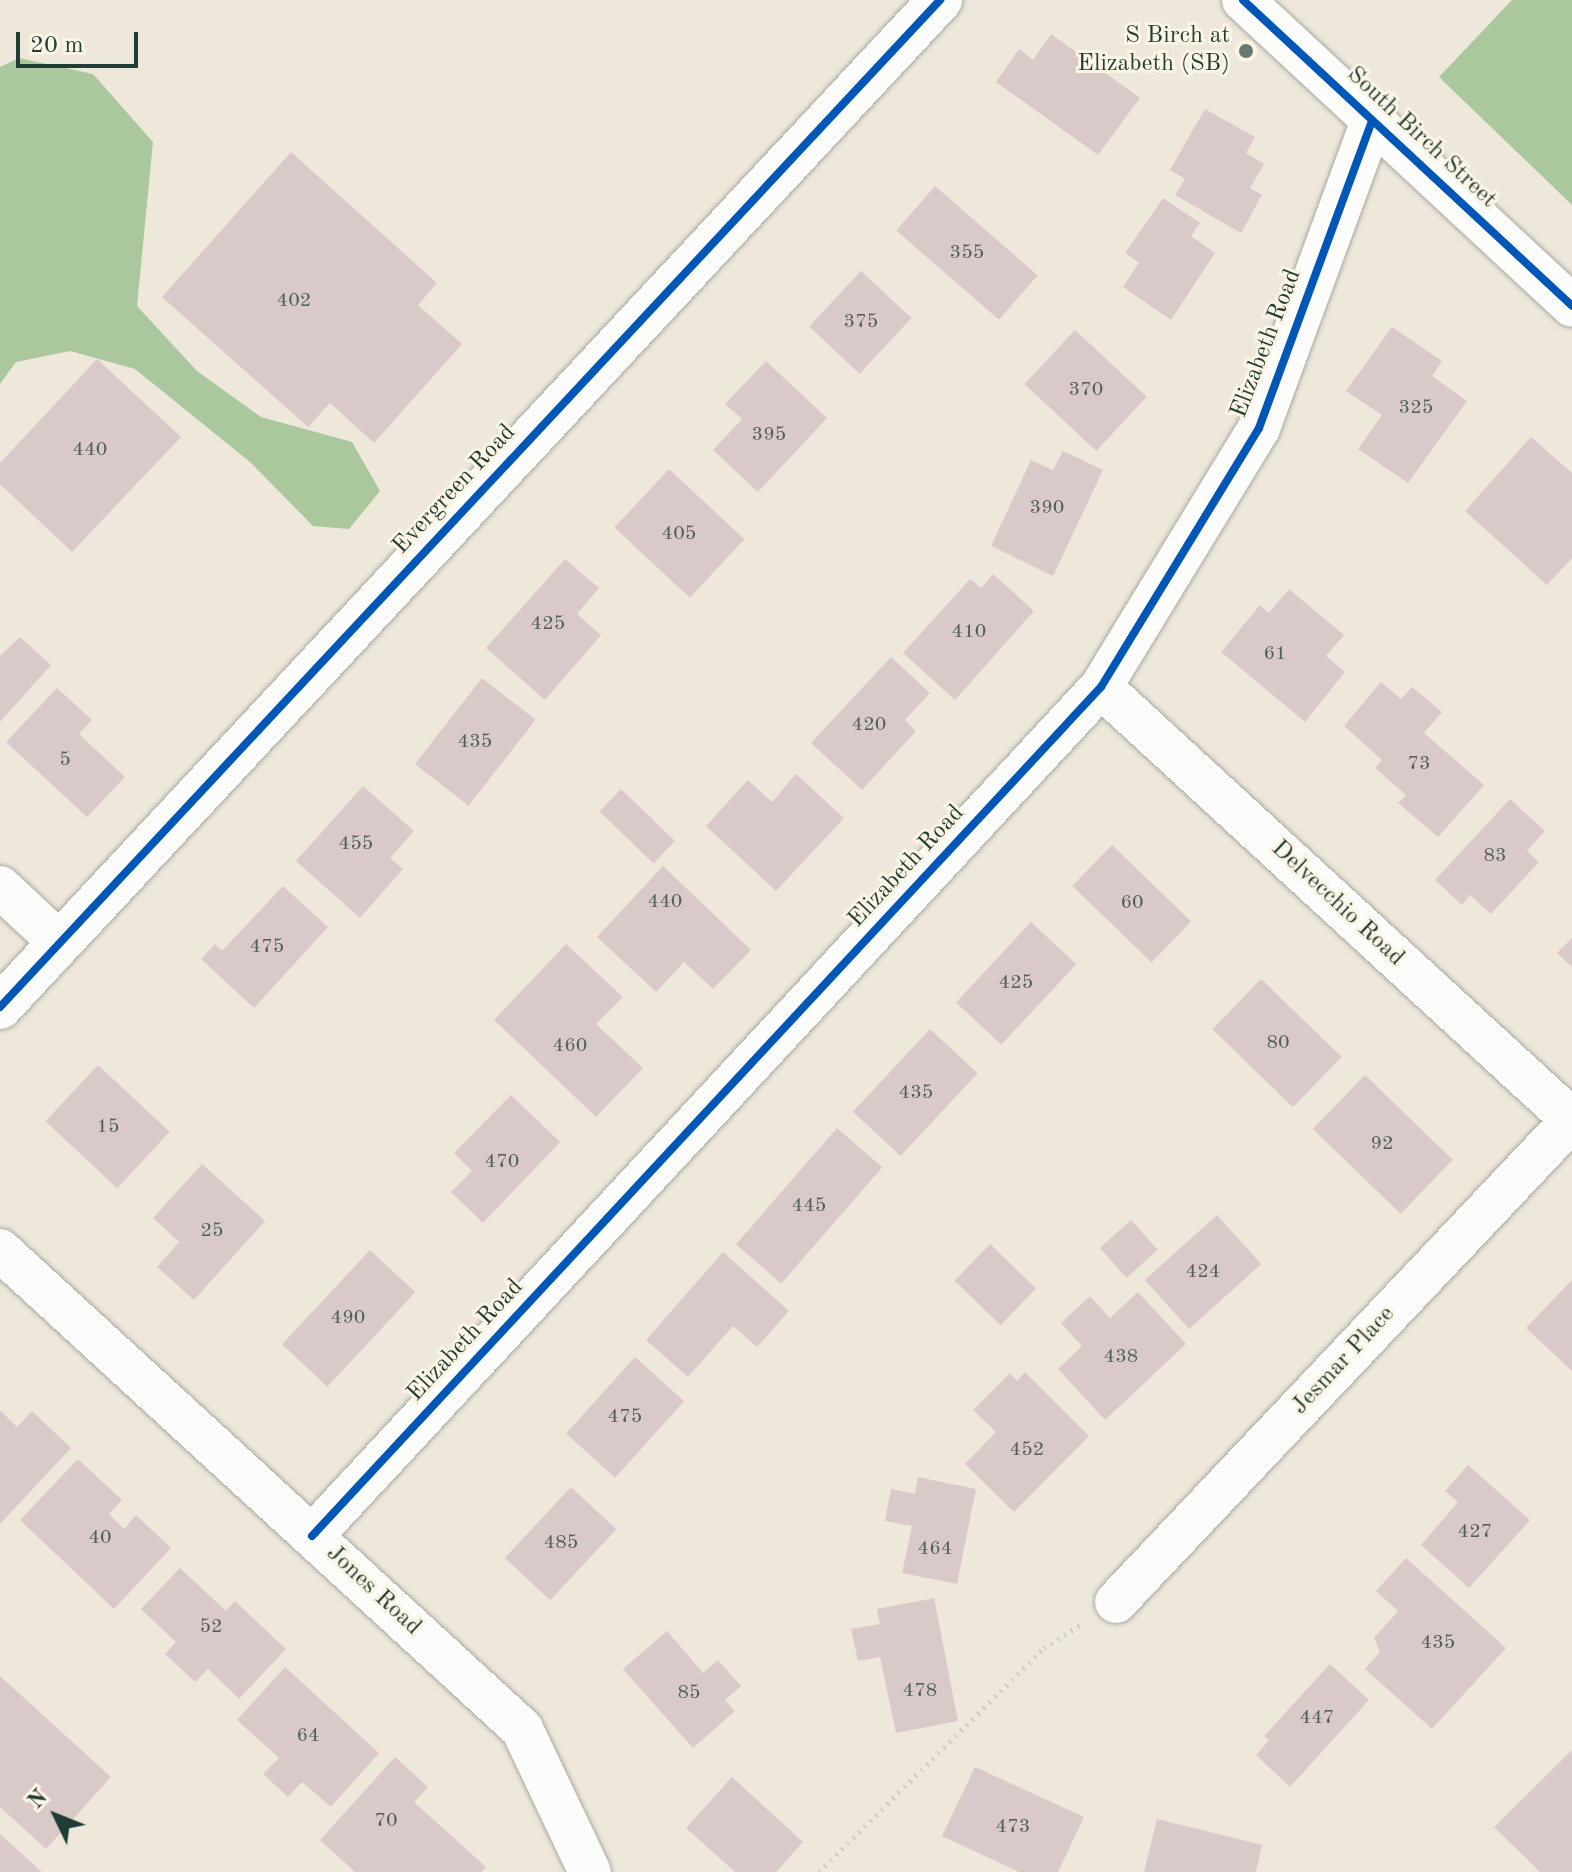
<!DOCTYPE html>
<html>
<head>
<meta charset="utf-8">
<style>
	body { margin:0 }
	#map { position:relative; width:1572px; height:1872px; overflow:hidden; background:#eee8db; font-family:"Old Standard TT",serif }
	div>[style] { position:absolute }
	.forest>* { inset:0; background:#aac79e }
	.building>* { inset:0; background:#dac9c9; transform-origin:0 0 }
	.path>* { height:5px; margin-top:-2.5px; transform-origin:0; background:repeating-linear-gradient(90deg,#cbcdc9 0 2px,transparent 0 8px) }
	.roads { filter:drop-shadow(0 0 2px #a8a9a0) drop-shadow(0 0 2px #a8a9a0) }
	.minor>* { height:42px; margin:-21px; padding:0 21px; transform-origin:21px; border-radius:21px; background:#fcfcfa }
	.tertiary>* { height:44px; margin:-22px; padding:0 22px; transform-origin:22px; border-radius:22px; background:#fcfcfa }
	.cycleway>* { height:8px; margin:-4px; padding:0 4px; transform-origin:4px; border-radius:4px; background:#0057b8 }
	.dots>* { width:22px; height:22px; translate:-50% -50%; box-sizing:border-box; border:4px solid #fcf5e5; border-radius:50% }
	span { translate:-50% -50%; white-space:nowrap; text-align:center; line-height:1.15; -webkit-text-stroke:6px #fcf5e5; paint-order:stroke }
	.number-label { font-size:20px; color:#4e6059 }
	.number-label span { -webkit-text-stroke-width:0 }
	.poi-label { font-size:24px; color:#1f3d34 }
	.right { translate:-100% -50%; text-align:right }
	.street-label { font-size:24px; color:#1f3d34 }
	.north { position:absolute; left:16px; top:1776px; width:80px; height:80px; -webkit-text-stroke:6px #fcf5e5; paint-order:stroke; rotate:313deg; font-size:22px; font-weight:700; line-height:32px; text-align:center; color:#1f3d34 }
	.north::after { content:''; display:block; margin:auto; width:28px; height:36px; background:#1f3d34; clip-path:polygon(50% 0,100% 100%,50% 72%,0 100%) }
	.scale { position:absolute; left:16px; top:32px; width:122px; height:36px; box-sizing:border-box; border:4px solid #1f3d34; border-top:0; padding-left:10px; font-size:24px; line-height:28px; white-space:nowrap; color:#1f3d34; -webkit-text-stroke:6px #fcf5e5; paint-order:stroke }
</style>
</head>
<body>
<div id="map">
	<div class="forest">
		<div style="clip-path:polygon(1512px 0,1572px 0,1572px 205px,1439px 77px)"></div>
		<div style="clip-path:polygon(19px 58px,93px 74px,153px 142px,137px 306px,197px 371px,261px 417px,352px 442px,380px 491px,349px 529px,313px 526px,250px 462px,135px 369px,70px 351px,16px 362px,0 384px,0 67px)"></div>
	</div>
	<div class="building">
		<div style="clip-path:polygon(1051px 34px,1140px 98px,1098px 155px,996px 82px,1019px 49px,1033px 60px)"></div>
		<div style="clip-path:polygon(1205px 109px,1255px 137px,1246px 153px,1264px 164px,1250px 188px,1262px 195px,1241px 233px,1175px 195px,1185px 179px,1170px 170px)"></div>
		<div style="clip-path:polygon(291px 152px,437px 283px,418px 305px,462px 344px,374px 443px,330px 403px,308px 427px,162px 297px)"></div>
		<div style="left:935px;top:186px;width:136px;height:59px;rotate:41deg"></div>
		<div style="clip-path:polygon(1163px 198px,1200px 223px,1191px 236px,1215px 253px,1171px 320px,1123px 287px,1139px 263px,1125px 253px)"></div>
		<div style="left:861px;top:271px;width:69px;height:76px;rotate:43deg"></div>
		<div style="clip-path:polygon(1392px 327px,1442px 361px,1432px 376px,1467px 401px,1408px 483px,1358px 449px,1382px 415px,1346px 391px)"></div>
		<div style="left:1075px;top:330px;width:98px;height:74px;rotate:43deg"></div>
		<div style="clip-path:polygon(97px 359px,181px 437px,72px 552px,0 484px,0 463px)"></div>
		<div style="clip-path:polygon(766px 361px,827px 418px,758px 492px,713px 450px,742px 419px,725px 404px)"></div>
		<div style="clip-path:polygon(1531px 437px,1572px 473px,1572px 558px,1547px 585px,1465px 511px)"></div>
		<div style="clip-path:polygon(1063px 451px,1103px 470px,1053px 576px,991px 546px,1031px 460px,1053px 470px)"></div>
		<div style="left:669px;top:469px;width:103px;height:80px;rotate:43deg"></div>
		<div style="clip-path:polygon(565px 559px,599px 588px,577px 614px,601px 635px,545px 700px,486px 648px)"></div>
		<div style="clip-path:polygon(993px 574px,1034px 611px,955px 700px,903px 653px,970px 579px,981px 588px)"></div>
		<div style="clip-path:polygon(1289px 589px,1344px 635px,1326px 656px,1345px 672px,1305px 722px,1221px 652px,1260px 605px,1269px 613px)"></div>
		<div style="clip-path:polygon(20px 637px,51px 665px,0 722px,0 656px)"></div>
		<div style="clip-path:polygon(891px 657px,930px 693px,905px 720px,916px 731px,862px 790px,811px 743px)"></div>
		<div style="left:482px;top:678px;width:68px;height:109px;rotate:38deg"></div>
		<div style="clip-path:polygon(1381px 682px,1401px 699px,1412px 687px,1442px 712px,1424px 733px,1484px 785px,1438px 837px,1398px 803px,1406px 795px,1375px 768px,1382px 760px,1344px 726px)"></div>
		<div style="clip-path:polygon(57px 688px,92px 720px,79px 734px,125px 777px,87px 817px,6px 742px)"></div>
		<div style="clip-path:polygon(796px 774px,844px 818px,776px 891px,706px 826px,748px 780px,772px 802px)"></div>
		<div style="clip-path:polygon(363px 786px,414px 831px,390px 858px,403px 869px,360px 918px,296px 861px)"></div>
		<div style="left:621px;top:789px;width:75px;height:31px;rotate:44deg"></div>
		<div style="clip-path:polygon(1510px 799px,1545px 831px,1527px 851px,1539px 862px,1491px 914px,1470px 895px,1462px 905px,1435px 880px)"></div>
		<div style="left:1112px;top:845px;width:110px;height:57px;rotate:44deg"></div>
		<div style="clip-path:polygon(663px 866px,751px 950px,713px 989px,684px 962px,656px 992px,597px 937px)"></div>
		<div style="clip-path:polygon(283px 886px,328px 927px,254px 1008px,201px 959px,215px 944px,222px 951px)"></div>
		<div style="left:1031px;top:922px;width:62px;height:110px;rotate:43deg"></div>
		<div style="clip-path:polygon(1572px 938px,1572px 967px,1557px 953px)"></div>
		<div style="clip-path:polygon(566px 944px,623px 997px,596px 1024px,643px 1068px,596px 1117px,494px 1020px)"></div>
		<div style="left:1261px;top:979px;width:112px;height:70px;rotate:44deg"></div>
		<div style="left:930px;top:1029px;width:65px;height:113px;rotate:43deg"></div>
		<div style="left:98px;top:1065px;width:98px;height:77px;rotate:43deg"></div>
		<div style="left:1365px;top:1075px;width:122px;height:75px;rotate:44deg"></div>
		<div style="clip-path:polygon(511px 1095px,560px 1142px,483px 1223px,451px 1192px,472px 1171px,454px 1153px)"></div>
		<div style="left:837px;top:1128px;width:60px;height:154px;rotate:41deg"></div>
		<div style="clip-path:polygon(202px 1164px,265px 1221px,194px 1300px,157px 1267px,179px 1242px,153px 1218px)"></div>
		<div style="left:1217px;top:1215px;width:66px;height:97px;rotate:48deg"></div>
		<div style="left:1131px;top:1220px;width:40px;height:42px;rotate:48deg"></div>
		<div style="left:990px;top:1244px;width:64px;height:51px;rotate:44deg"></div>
		<div style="left:370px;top:1250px;width:62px;height:129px;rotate:43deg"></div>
		<div style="clip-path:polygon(723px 1252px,789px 1311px,757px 1347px,733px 1326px,688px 1377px,646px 1340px)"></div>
		<div style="clip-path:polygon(1572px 1280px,1572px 1371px,1526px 1328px)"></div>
		<div style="clip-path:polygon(1138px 1292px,1186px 1344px,1105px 1420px,1058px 1369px,1082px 1346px,1061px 1323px,1090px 1296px,1110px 1318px)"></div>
		<div style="left:635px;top:1357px;width:66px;height:103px;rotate:42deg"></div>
		<div style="clip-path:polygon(1025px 1372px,1089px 1436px,1014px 1512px,965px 1464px,996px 1432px,973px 1410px,1010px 1373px,1017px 1381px)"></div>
		<div style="clip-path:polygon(0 1410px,17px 1427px,32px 1411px,71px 1448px,0 1524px)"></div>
		<div style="clip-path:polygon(78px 1459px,122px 1500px,109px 1514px,124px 1529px,136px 1515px,171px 1548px,114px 1609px,20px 1520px)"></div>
		<div style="clip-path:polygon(1468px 1465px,1530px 1520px,1469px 1588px,1421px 1545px,1458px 1502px,1445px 1491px)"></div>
		<div style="clip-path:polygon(918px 1477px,976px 1489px,957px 1584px,902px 1573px,912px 1526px,885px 1521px,891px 1489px,915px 1494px)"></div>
		<div style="left:571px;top:1487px;width:62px;height:97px;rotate:43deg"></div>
		<div style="clip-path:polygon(1406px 1558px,1506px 1648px,1432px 1729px,1365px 1669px,1380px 1652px,1374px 1638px,1398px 1611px,1376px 1591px)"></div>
		<div style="clip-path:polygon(180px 1568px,226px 1611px,235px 1601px,286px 1649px,239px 1699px,208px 1669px,195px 1682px,165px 1654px,176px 1642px,141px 1609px)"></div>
		<div style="clip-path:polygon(934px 1598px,958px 1721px,896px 1733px,880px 1657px,858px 1661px,851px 1629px,880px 1624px,877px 1609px)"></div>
		<div style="clip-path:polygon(667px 1631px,703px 1673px,718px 1660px,741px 1686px,725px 1700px,735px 1711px,693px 1748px,623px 1669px)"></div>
		<div style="clip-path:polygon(1330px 1664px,1369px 1700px,1290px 1787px,1256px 1755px,1269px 1740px,1264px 1736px)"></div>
		<div style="clip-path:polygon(285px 1667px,379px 1753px,331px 1807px,302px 1782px,288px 1797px,263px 1774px,279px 1758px,237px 1720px)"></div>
		<div style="clip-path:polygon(0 1676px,111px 1777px,46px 1849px,0 1807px)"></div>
		<div style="clip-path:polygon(1572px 1750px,1572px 1872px,1540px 1872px,1494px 1827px)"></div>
		<div style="clip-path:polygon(395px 1757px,428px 1787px,414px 1802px,486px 1867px,481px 1872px,355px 1872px,320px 1840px)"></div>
		<div style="clip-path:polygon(975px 1767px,1084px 1817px,1058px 1872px,1019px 1872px,942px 1836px)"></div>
		<div style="clip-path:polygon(732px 1777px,803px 1842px,776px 1872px,735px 1872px,686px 1828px)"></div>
		<div style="clip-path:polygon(1157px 1819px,1262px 1845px,1256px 1872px,1144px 1872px)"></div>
		<div style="clip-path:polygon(0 1834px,42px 1872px,0 1872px)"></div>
	</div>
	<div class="path">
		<div style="left:819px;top:1872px;width:317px;rotate:-44.9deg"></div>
		<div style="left:1044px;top:1648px;width:45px;rotate:-32.3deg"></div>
	</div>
	<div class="roads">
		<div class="minor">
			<div style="left:1243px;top:0;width:449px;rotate:42.9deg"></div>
			<div style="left:1101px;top:687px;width:640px;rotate:42.59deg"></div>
			<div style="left:0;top:887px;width:82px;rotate:43deg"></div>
			<div style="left:0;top:1250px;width:708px;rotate:42.54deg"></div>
			<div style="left:522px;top:1729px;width:158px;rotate:64.6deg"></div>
			<div style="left:312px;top:1536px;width:1159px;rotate:-47.1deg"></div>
			<div style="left:1101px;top:687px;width:303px;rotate:-58.6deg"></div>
			<div style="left:1259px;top:428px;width:327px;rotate:-69.8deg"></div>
			<div style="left:1116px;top:1602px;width:664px;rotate:-46.59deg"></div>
		</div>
		<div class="tertiary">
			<div style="left:0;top:1007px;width:1378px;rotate:-46.97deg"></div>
		</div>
	</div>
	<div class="cycleway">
		<div style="left:1243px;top:0;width:449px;rotate:42.9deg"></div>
		<div style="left:0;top:1007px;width:1378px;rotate:-46.97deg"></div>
		<div style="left:312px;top:1536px;width:1159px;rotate:-47.1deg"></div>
		<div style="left:1101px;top:687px;width:303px;rotate:-58.6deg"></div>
		<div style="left:1259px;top:428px;width:327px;rotate:-69.8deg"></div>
	</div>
	<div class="dots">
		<div style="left:1246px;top:51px;background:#67796e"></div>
	</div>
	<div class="number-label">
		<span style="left:967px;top:253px">355</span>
		<span style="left:294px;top:301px">402</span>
		<span style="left:861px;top:322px">375</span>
		<span style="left:1086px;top:390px">370</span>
		<span style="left:1416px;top:408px">325</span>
		<span style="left:769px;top:435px">395</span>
		<span style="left:90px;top:450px">440</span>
		<span style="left:1047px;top:508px">390</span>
		<span style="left:679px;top:534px">405</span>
		<span style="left:548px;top:624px">425</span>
		<span style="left:969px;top:632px">410</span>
		<span style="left:1275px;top:654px">61</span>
		<span style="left:869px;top:725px">420</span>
		<span style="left:475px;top:742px">435</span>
		<span style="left:65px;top:760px">5</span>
		<span style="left:1419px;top:764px">73</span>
		<span style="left:356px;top:844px">455</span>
		<span style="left:1495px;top:856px">83</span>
		<span style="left:665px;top:902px">440</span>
		<span style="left:1132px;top:903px">60</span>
		<span style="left:267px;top:947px">475</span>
		<span style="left:1016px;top:983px">425</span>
		<span style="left:1278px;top:1043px">80</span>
		<span style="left:570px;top:1046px">460</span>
		<span style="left:916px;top:1093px">435</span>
		<span style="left:108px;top:1127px">15</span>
		<span style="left:1382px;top:1144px">92</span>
		<span style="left:502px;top:1162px">470</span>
		<span style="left:809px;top:1206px">445</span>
		<span style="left:212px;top:1231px">25</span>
		<span style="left:1203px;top:1272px">424</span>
		<span style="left:348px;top:1318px">490</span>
		<span style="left:1121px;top:1357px">438</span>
		<span style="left:625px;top:1417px">475</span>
		<span style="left:1027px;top:1450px">452</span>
		<span style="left:1475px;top:1532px">427</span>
		<span style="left:100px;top:1538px">40</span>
		<span style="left:561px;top:1543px">485</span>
		<span style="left:935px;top:1549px">464</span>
		<span style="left:211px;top:1627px">52</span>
		<span style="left:1438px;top:1643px">435</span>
		<span style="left:920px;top:1691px">478</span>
		<span style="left:689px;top:1693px">85</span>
		<span style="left:1317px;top:1718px">447</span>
		<span style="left:308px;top:1736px">64</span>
		<span style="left:386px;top:1821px">70</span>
		<span style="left:1013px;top:1827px">473</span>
	</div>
	<div class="poi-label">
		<span class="right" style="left:1230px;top:51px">S Birch at<br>Elizabeth (SB)</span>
	</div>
	<div class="street-label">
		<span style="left:1421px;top:138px;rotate:43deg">South Birch Street</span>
		<span style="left:1267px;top:344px;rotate:-69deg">Elizabeth Road</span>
		<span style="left:455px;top:490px;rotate:-47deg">Evergreen Road</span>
		<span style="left:907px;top:867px;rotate:-47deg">Elizabeth Road</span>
		<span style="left:1337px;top:904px;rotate:43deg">Delvecchio Road</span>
		<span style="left:466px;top:1341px;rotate:-47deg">Elizabeth Road</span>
		<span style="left:1344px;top:1361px;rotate:-47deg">Jesmar Place</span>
		<span style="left:373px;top:1591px;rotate:43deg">Jones Road</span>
	</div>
	<div class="north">N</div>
	<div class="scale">20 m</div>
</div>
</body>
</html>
